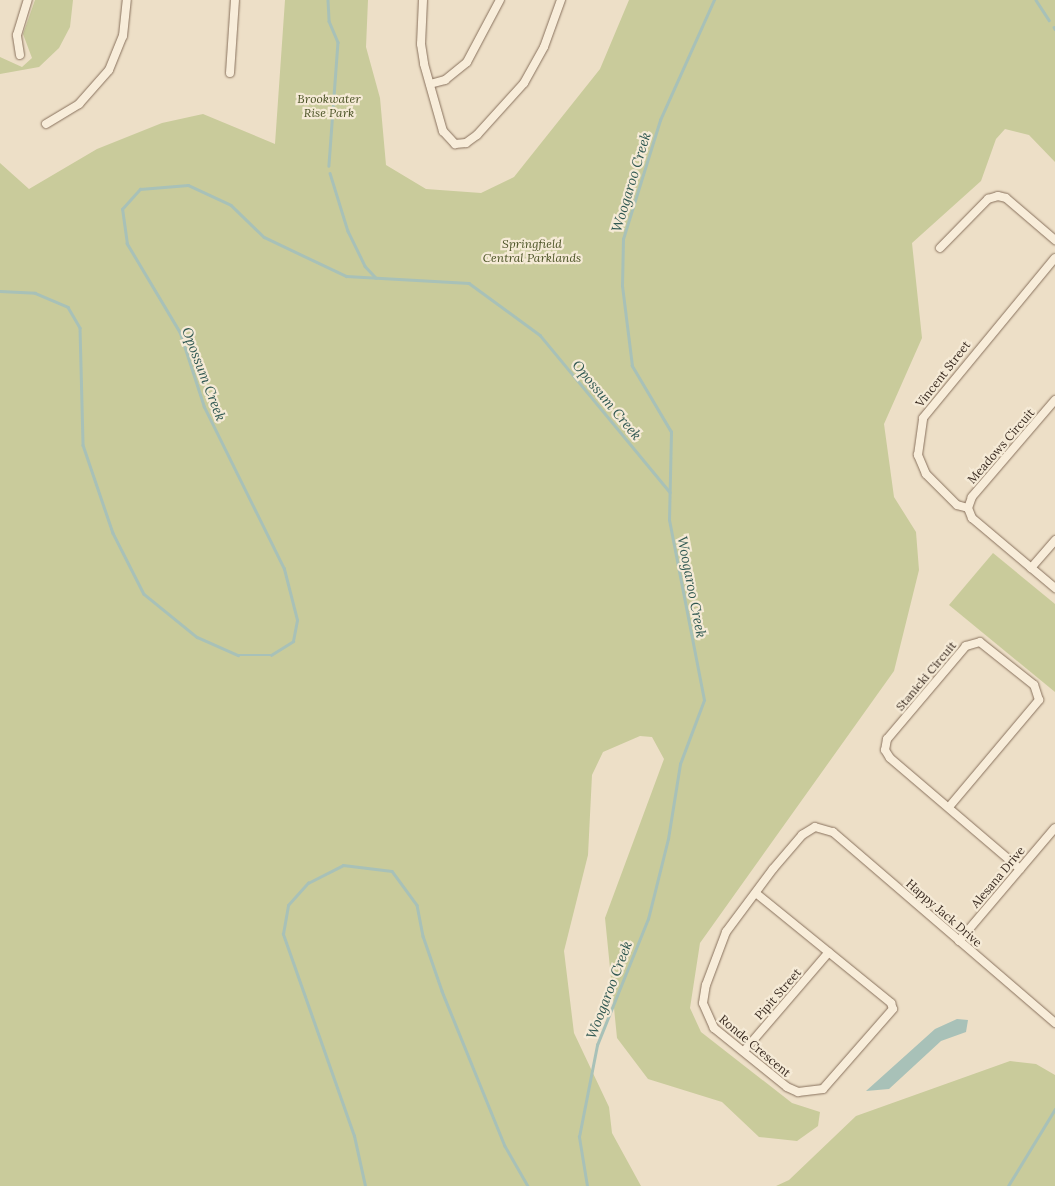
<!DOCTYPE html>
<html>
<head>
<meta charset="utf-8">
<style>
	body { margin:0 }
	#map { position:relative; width:1055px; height:1186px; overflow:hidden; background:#eddfc7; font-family:Lora,serif }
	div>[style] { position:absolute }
	.green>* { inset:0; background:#c9cb9b }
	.water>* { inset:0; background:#a8c1b8 }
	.stream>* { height:2.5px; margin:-1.25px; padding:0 1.25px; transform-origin:1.25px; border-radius:1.25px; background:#a8c1b8 }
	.roads { filter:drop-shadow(0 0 1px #88715d) drop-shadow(0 0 1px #88715d) }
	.street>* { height:8px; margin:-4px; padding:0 4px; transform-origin:4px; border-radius:4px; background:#f8edda }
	span { translate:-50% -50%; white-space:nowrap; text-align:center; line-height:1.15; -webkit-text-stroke:4.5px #f5ead6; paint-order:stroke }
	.park-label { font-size:12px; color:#4c5427; font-style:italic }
	.street-label { font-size:12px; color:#392a20 }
	.water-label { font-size:14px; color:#305852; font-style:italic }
</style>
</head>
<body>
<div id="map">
	<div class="green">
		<div style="clip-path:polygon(35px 0,73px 0,70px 27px,59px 48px,39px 67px,0 74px,0 57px,22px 67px,32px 58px,23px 34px)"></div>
		<div style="clip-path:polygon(285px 0,368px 0,366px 47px,380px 98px,386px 165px,426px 189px,481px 193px,514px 177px,600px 69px,629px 0,1055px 0,1055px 162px,1029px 135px,1005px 129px,996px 139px,981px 181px,912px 243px,922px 338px,884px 424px,894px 497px,916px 532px,919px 570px,894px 671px,700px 943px,690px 1008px,701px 1032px,792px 1103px,820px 1112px,818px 1126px,797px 1141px,759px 1137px,722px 1102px,648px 1079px,617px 1038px,605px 918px,664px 759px,652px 737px,640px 736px,603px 752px,592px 775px,588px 855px,564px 951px,574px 1033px,609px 1107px,612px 1133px,641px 1186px,0 1186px,0 163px,29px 189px,97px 149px,162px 123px,203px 114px,275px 144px)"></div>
		<div style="clip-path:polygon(993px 553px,1055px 604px,1055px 692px,949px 605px)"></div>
		<div style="clip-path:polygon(1010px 1061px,1036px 1064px,1055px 1075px,1055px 1186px,776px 1186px,789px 1180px,856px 1116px)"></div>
	</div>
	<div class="water">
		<div style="clip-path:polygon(957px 1019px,968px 1020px,966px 1032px,941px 1041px,889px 1089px,866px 1091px,935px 1029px)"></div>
	</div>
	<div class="stream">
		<div style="left:328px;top:0;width:21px;rotate:87deg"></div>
		<div style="left:329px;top:21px;width:23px;rotate:67deg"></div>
		<div style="left:338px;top:42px;width:124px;rotate:94.2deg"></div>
		<div style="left:1036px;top:0;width:24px;rotate:57deg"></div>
		<div style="left:1054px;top:27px;width:2px;rotate:63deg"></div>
		<div style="left:330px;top:173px;width:61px;rotate:72.8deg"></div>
		<div style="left:348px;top:231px;width:39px;rotate:64deg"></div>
		<div style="left:365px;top:266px;width:16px;rotate:47deg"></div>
		<div style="left:0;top:291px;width:35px;rotate:3deg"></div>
		<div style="left:35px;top:293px;width:36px;rotate:23deg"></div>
		<div style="left:68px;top:307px;width:24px;rotate:60deg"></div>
		<div style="left:80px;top:328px;width:117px;rotate:88.5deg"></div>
		<div style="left:83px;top:445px;width:93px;rotate:71.2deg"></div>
		<div style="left:113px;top:533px;width:68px;rotate:63.1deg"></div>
		<div style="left:144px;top:594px;width:68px;rotate:39.1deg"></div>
		<div style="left:197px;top:637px;width:45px;rotate:23.7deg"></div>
		<div style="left:238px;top:655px;width:33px"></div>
		<div style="left:271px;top:655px;width:26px;rotate:-32deg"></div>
		<div style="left:293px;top:641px;width:21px;rotate:-79deg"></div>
		<div style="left:297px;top:620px;width:53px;rotate:-104.3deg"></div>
		<div style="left:284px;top:569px;width:181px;rotate:-116.3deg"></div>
		<div style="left:204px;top:407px;width:78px;rotate:-108deg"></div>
		<div style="left:180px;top:333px;width:104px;rotate:-120.8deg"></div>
		<div style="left:127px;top:244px;width:35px;rotate:-98deg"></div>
		<div style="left:122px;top:209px;width:27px;rotate:-48deg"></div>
		<div style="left:140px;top:189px;width:48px;rotate:-4.8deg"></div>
		<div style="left:188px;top:185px;width:47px;rotate:24.9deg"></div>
		<div style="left:231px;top:205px;width:46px;rotate:44.1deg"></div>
		<div style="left:264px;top:237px;width:91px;rotate:25.4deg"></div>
		<div style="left:346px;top:276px;width:123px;rotate:3.3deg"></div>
		<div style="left:469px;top:283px;width:88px;rotate:36.2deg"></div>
		<div style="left:540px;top:335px;width:204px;rotate:50.4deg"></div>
		<div style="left:365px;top:1186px;width:51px;rotate:-102.4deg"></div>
		<div style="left:354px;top:1136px;width:214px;rotate:-109.4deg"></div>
		<div style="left:283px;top:934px;width:29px;rotate:-80deg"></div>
		<div style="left:288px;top:905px;width:30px;rotate:-48deg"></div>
		<div style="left:308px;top:883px;width:39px;rotate:-27deg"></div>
		<div style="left:343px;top:865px;width:49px;rotate:7deg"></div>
		<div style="left:392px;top:871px;width:42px;rotate:53.7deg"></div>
		<div style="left:417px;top:905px;width:32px;rotate:79deg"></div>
		<div style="left:423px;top:936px;width:58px;rotate:70.9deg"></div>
		<div style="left:442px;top:991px;width:167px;rotate:67.9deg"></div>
		<div style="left:505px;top:1146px;width:46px;rotate:60.1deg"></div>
		<div style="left:587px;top:1186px;width:50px;rotate:-99.3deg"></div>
		<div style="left:579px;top:1137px;width:94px;rotate:-78.9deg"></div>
		<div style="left:597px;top:1045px;width:136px;rotate:-68deg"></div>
		<div style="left:648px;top:919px;width:82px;rotate:-76deg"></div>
		<div style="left:668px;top:839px;width:76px;rotate:-80.9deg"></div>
		<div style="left:680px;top:764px;width:68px;rotate:-69.4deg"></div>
		<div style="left:704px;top:700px;width:183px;rotate:-101deg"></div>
		<div style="left:669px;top:520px;width:88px;rotate:-88.7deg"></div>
		<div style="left:671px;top:432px;width:77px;rotate:-120.6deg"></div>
		<div style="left:632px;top:366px;width:81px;rotate:-97.1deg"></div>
		<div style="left:622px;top:286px;width:47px;rotate:-88.8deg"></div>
		<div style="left:623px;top:239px;width:125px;rotate:-72.7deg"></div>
		<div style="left:660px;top:120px;width:132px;rotate:-65.8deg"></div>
		<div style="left:1008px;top:1186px;width:90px;rotate:-58.6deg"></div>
	</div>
	<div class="roads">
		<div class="street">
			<div style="left:423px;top:0;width:44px;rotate:92.6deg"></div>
			<div style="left:421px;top:44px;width:20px;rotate:81deg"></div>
			<div style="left:424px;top:64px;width:70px;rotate:74.2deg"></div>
			<div style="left:443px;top:131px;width:18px;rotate:47deg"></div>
			<div style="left:455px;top:144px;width:11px;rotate:-5deg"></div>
			<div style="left:466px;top:143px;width:14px;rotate:-36deg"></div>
			<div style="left:477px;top:135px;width:70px;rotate:-47.9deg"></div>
			<div style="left:524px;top:83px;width:41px;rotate:-60.9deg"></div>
			<div style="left:544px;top:47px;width:50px;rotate:-70.1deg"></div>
			<div style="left:20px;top:55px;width:20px;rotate:-99deg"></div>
			<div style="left:17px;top:35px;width:37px;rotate:-73deg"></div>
			<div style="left:230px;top:73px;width:73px;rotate:-86.1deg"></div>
			<div style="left:430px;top:84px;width:16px;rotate:-15deg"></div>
			<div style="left:445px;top:80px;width:28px;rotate:-39deg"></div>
			<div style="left:467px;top:62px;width:70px;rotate:-62deg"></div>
			<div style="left:46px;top:124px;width:39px;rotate:-31deg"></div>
			<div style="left:79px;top:104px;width:45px;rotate:-48.6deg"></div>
			<div style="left:109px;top:70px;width:37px;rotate:-68deg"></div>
			<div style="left:123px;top:36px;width:36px;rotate:-84deg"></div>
			<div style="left:940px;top:248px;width:69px;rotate:-45.6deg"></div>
			<div style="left:988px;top:199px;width:10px;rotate:-17deg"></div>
			<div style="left:998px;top:196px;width:8px;rotate:14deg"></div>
			<div style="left:1006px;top:198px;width:65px;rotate:40.6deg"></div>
			<div style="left:1055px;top:400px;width:128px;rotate:130.6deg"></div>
			<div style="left:972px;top:497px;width:12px;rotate:110deg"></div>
			<div style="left:968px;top:508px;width:11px;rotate:68deg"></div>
			<div style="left:972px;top:518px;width:109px;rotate:40.1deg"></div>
			<div style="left:968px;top:508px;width:11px;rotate:-165deg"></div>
			<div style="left:957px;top:505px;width:44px;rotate:-135deg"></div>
			<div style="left:926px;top:474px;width:21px;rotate:-113deg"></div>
			<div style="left:918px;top:455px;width:37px;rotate:-82deg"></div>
			<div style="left:923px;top:418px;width:207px;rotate:-50.5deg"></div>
			<div style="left:1031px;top:568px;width:37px;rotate:-49deg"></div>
			<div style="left:949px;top:807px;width:140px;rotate:-49.9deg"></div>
			<div style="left:1039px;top:700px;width:16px;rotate:-108deg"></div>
			<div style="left:1034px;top:685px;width:69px;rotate:-141.5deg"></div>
			<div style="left:980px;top:642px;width:15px;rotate:164deg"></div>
			<div style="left:966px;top:646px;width:122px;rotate:130.3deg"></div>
			<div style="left:887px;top:739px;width:11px;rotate:100deg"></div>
			<div style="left:885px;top:750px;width:9px;rotate:58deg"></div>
			<div style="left:890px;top:758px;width:171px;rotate:40.5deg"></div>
			<div style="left:757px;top:894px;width:173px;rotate:39.1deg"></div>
			<div style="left:891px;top:1003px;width:6px;rotate:72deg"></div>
			<div style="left:893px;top:1009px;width:106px;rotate:131.2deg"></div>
			<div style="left:823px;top:1089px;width:25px;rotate:173deg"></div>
			<div style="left:798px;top:1092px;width:12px;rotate:-156deg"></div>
			<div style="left:787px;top:1087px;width:94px;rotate:-141.1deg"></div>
			<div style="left:714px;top:1028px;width:27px;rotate:-114deg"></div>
			<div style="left:703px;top:1003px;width:18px;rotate:-81deg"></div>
			<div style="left:706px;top:985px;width:57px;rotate:-69.3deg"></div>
			<div style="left:726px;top:932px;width:79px;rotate:-53.3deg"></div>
			<div style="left:773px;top:869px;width:45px;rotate:-49.5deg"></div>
			<div style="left:802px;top:835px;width:15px;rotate:-32deg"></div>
			<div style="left:815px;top:827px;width:19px;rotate:16deg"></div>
			<div style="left:833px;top:832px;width:293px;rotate:40.7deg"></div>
			<div style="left:959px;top:941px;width:148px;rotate:-49.7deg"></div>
			<div style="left:744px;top:1051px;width:130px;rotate:-49.4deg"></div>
		</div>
	</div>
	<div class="park-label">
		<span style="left:329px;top:106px">Brookwater<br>Rise Park</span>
		<span style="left:532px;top:251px">Springfield<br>Central Parklands</span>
	</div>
	<div class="street-label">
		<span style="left:943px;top:374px;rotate:-52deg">Vincent Street</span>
		<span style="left:1001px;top:446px;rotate:-49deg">Meadows Circuit</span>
		<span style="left:926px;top:676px;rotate:-50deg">Stanicki Circuit</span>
		<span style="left:998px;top:877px;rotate:-50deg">Alesana Drive</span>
		<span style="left:944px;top:913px;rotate:41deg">Happy Jack Drive</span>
		<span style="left:778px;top:994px;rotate:-49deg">Pipit Street</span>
		<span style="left:755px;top:1046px;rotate:40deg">Ronde Crescent</span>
	</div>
	<div class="water-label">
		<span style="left:631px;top:182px;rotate:-73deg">Woogaroo Creek</span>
		<span style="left:204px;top:374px;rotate:69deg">Opossum Creek</span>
		<span style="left:607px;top:400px;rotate:50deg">Opossum Creek</span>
		<span style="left:692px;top:587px;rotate:79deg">Woogaroo Creek</span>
		<span style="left:609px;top:990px;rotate:-69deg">Woogaroo Creek</span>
	</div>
</div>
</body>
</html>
